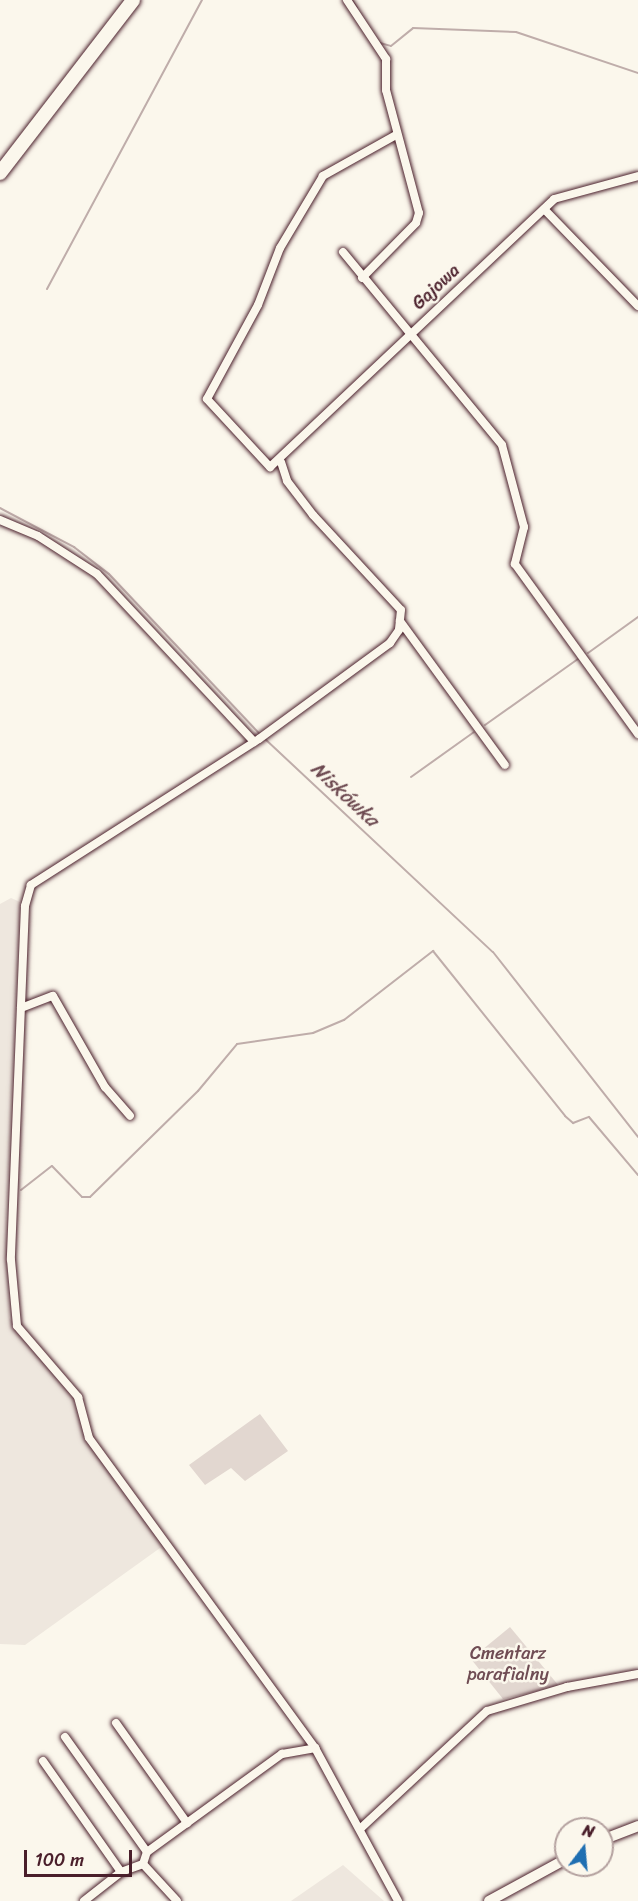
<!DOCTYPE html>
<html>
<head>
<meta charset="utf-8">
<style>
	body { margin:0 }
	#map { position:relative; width:638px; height:1901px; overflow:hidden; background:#fbf7ec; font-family:Sriracha,sans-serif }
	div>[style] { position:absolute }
	.built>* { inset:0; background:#eee7de }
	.green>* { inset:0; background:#e2d7d0 }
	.stream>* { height:2px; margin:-1px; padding:0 1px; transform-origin:1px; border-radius:1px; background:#bfadaa }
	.roads { filter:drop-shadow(0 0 2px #4a1f2b) drop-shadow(0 0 2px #4a1f2b) }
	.minor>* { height:8px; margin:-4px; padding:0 4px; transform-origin:4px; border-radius:4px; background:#fbf7ec }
	.tertiary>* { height:10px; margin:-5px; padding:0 5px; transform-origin:5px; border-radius:5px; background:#fbf7ec }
	.primary>* { height:14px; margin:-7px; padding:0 7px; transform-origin:7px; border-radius:7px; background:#fbf7ec }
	span { translate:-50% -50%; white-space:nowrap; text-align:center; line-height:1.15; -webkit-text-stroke:5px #fbf7ec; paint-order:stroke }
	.street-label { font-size:18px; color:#4a1f2b }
	.park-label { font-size:18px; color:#704d54 }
	.water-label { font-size:20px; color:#6d4a51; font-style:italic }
	.north { position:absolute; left:554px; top:1817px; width:60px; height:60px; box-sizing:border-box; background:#fbf7ec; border:2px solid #b4a19f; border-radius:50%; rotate:16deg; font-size:16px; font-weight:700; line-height:24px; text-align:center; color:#4a1f2b }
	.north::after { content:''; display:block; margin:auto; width:21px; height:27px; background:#1f6fb2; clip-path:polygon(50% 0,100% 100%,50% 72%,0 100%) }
	.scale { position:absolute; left:24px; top:1850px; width:108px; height:27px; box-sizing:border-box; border:3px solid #4a1f2b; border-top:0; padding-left:8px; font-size:18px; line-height:21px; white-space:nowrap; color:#4a1f2b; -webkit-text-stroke:4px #fbf7ec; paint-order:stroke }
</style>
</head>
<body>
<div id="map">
	<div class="built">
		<div style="clip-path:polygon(11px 898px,20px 902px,6px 1219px,9px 1318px,72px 1395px,86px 1436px,170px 1554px,160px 1548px,25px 1645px,0 1644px,0 904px)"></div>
		<div style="clip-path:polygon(343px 1865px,384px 1901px,291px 1901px)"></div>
	</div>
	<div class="green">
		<div style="clip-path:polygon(260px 1414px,288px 1451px,245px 1481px,231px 1468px,205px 1485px,189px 1465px)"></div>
		<div style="clip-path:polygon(510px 1627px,559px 1686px,503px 1699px,471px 1659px)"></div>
	</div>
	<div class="stream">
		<div style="left:352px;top:0;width:9px;rotate:58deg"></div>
		<div style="left:380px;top:43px;width:11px;rotate:15deg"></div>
		<div style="left:391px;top:46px;width:28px;rotate:-39deg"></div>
		<div style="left:413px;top:28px;width:103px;rotate:2.2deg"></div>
		<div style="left:516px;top:32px;width:129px;rotate:18.6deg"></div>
		<div style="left:47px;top:289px;width:328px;rotate:-61.8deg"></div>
		<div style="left:0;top:508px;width:84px;rotate:27.8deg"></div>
		<div style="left:74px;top:547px;width:44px;rotate:37.6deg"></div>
		<div style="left:109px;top:574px;width:220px;rotate:46.7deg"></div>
		<div style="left:588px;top:653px;width:62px;rotate:-35.8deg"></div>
		<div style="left:485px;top:725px;width:114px;rotate:-35.4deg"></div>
		<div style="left:264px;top:738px;width:313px;rotate:43.1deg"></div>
		<div style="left:493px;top:952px;width:235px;rotate:51.9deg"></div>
		<div style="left:411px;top:777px;width:77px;rotate:-35.5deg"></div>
		<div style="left:21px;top:1190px;width:39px;rotate:-38deg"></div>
		<div style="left:52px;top:1166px;width:43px;rotate:45.9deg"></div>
		<div style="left:82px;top:1197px;width:8px"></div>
		<div style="left:90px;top:1197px;width:151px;rotate:-44.5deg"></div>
		<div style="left:198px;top:1091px;width:61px;rotate:-50.3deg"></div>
		<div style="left:237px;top:1044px;width:77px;rotate:-8.2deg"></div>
		<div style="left:313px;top:1033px;width:34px;rotate:-23deg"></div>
		<div style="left:344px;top:1020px;width:113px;rotate:-37.8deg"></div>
		<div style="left:433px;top:951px;width:211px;rotate:51.3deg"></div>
		<div style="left:565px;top:1116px;width:11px;rotate:41deg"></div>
		<div style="left:573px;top:1123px;width:17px;rotate:-21deg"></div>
		<div style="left:589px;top:1117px;width:76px;rotate:49.8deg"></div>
	</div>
	<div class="roads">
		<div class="minor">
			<div style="left:347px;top:0;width:71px;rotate:56.5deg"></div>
			<div style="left:386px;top:59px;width:31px;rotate:90deg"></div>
			<div style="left:386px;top:90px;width:127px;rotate:75deg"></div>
			<div style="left:419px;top:213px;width:10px;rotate:107deg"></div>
			<div style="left:416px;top:223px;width:77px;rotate:134.5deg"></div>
			<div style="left:396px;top:135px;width:84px;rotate:150.7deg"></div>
			<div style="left:323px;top:176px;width:84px;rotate:120.8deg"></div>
			<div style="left:280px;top:248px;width:61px;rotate:111.1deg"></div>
			<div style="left:258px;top:305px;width:107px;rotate:118.5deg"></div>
			<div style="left:207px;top:399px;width:93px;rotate:47.2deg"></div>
			<div style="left:270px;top:467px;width:390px;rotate:-43.3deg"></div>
			<div style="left:554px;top:199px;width:87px;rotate:-15.3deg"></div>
			<div style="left:544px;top:209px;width:135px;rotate:45.9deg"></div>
			<div style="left:343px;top:252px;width:250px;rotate:50.5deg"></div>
			<div style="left:502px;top:445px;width:85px;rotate:75deg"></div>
			<div style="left:524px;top:527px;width:38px;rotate:104deg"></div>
			<div style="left:515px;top:564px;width:210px;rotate:54.1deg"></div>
			<div style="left:281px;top:462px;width:20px;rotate:72deg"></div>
			<div style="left:287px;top:481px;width:43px;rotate:52.6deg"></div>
			<div style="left:313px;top:515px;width:129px;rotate:47.2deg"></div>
			<div style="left:401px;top:610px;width:20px;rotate:96deg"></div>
			<div style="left:399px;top:630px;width:16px;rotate:125deg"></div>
			<div style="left:390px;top:643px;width:162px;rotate:143.8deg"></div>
			<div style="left:259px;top:739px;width:271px;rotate:147.4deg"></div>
			<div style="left:31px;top:885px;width:22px;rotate:106deg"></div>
			<div style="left:25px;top:906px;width:354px;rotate:92.3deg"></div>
			<div style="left:11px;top:1260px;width:66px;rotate:84.8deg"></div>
			<div style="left:17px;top:1326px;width:94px;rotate:49.3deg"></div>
			<div style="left:78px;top:1397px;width:42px;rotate:75deg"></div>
			<div style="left:89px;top:1438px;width:384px;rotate:53.9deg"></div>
			<div style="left:315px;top:1748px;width:174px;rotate:61.5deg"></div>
			<div style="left:0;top:520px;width:41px;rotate:22.8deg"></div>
			<div style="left:38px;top:536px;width:70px;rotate:32.8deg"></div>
			<div style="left:97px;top:574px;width:230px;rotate:46.9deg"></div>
			<div style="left:400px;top:621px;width:178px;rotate:53.9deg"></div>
			<div style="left:21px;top:1008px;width:34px;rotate:-21deg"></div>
			<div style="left:53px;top:996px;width:105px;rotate:60.3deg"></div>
			<div style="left:105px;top:1087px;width:38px;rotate:49deg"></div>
			<div style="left:116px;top:1723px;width:123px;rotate:54.6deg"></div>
			<div style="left:65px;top:1737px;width:141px;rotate:54.5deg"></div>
			<div style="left:43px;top:1761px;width:136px;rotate:54.9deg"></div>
			<div style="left:361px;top:1828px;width:172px;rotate:-42.9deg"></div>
			<div style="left:487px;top:1711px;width:84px;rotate:-16.7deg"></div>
			<div style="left:567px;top:1687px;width:72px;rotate:-10.4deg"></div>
			<div style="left:143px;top:1864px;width:50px;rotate:47.4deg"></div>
			<div style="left:84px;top:1901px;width:47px;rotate:-38.1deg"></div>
			<div style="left:121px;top:1872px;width:23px;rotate:-20deg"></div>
			<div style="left:143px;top:1864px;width:13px;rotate:-72deg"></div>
			<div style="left:147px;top:1852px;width:167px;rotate:-36deg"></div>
			<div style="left:282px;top:1754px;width:34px;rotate:-10deg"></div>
		</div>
		<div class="tertiary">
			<div style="left:602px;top:1840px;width:39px;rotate:-21deg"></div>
			<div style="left:489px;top:1901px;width:88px;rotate:-28.6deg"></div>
		</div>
		<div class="primary">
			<div style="left:0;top:173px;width:218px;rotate:-52.4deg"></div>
		</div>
	</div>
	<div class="street-label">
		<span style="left:436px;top:287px;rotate:-43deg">Gajowa</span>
	</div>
	<div class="park-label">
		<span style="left:508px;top:1664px">Cmentarz<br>parafialny</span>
	</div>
	<div class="water-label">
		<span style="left:345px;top:794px;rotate:43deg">Niskówka</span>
	</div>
	<div class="north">N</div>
	<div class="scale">100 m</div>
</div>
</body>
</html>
